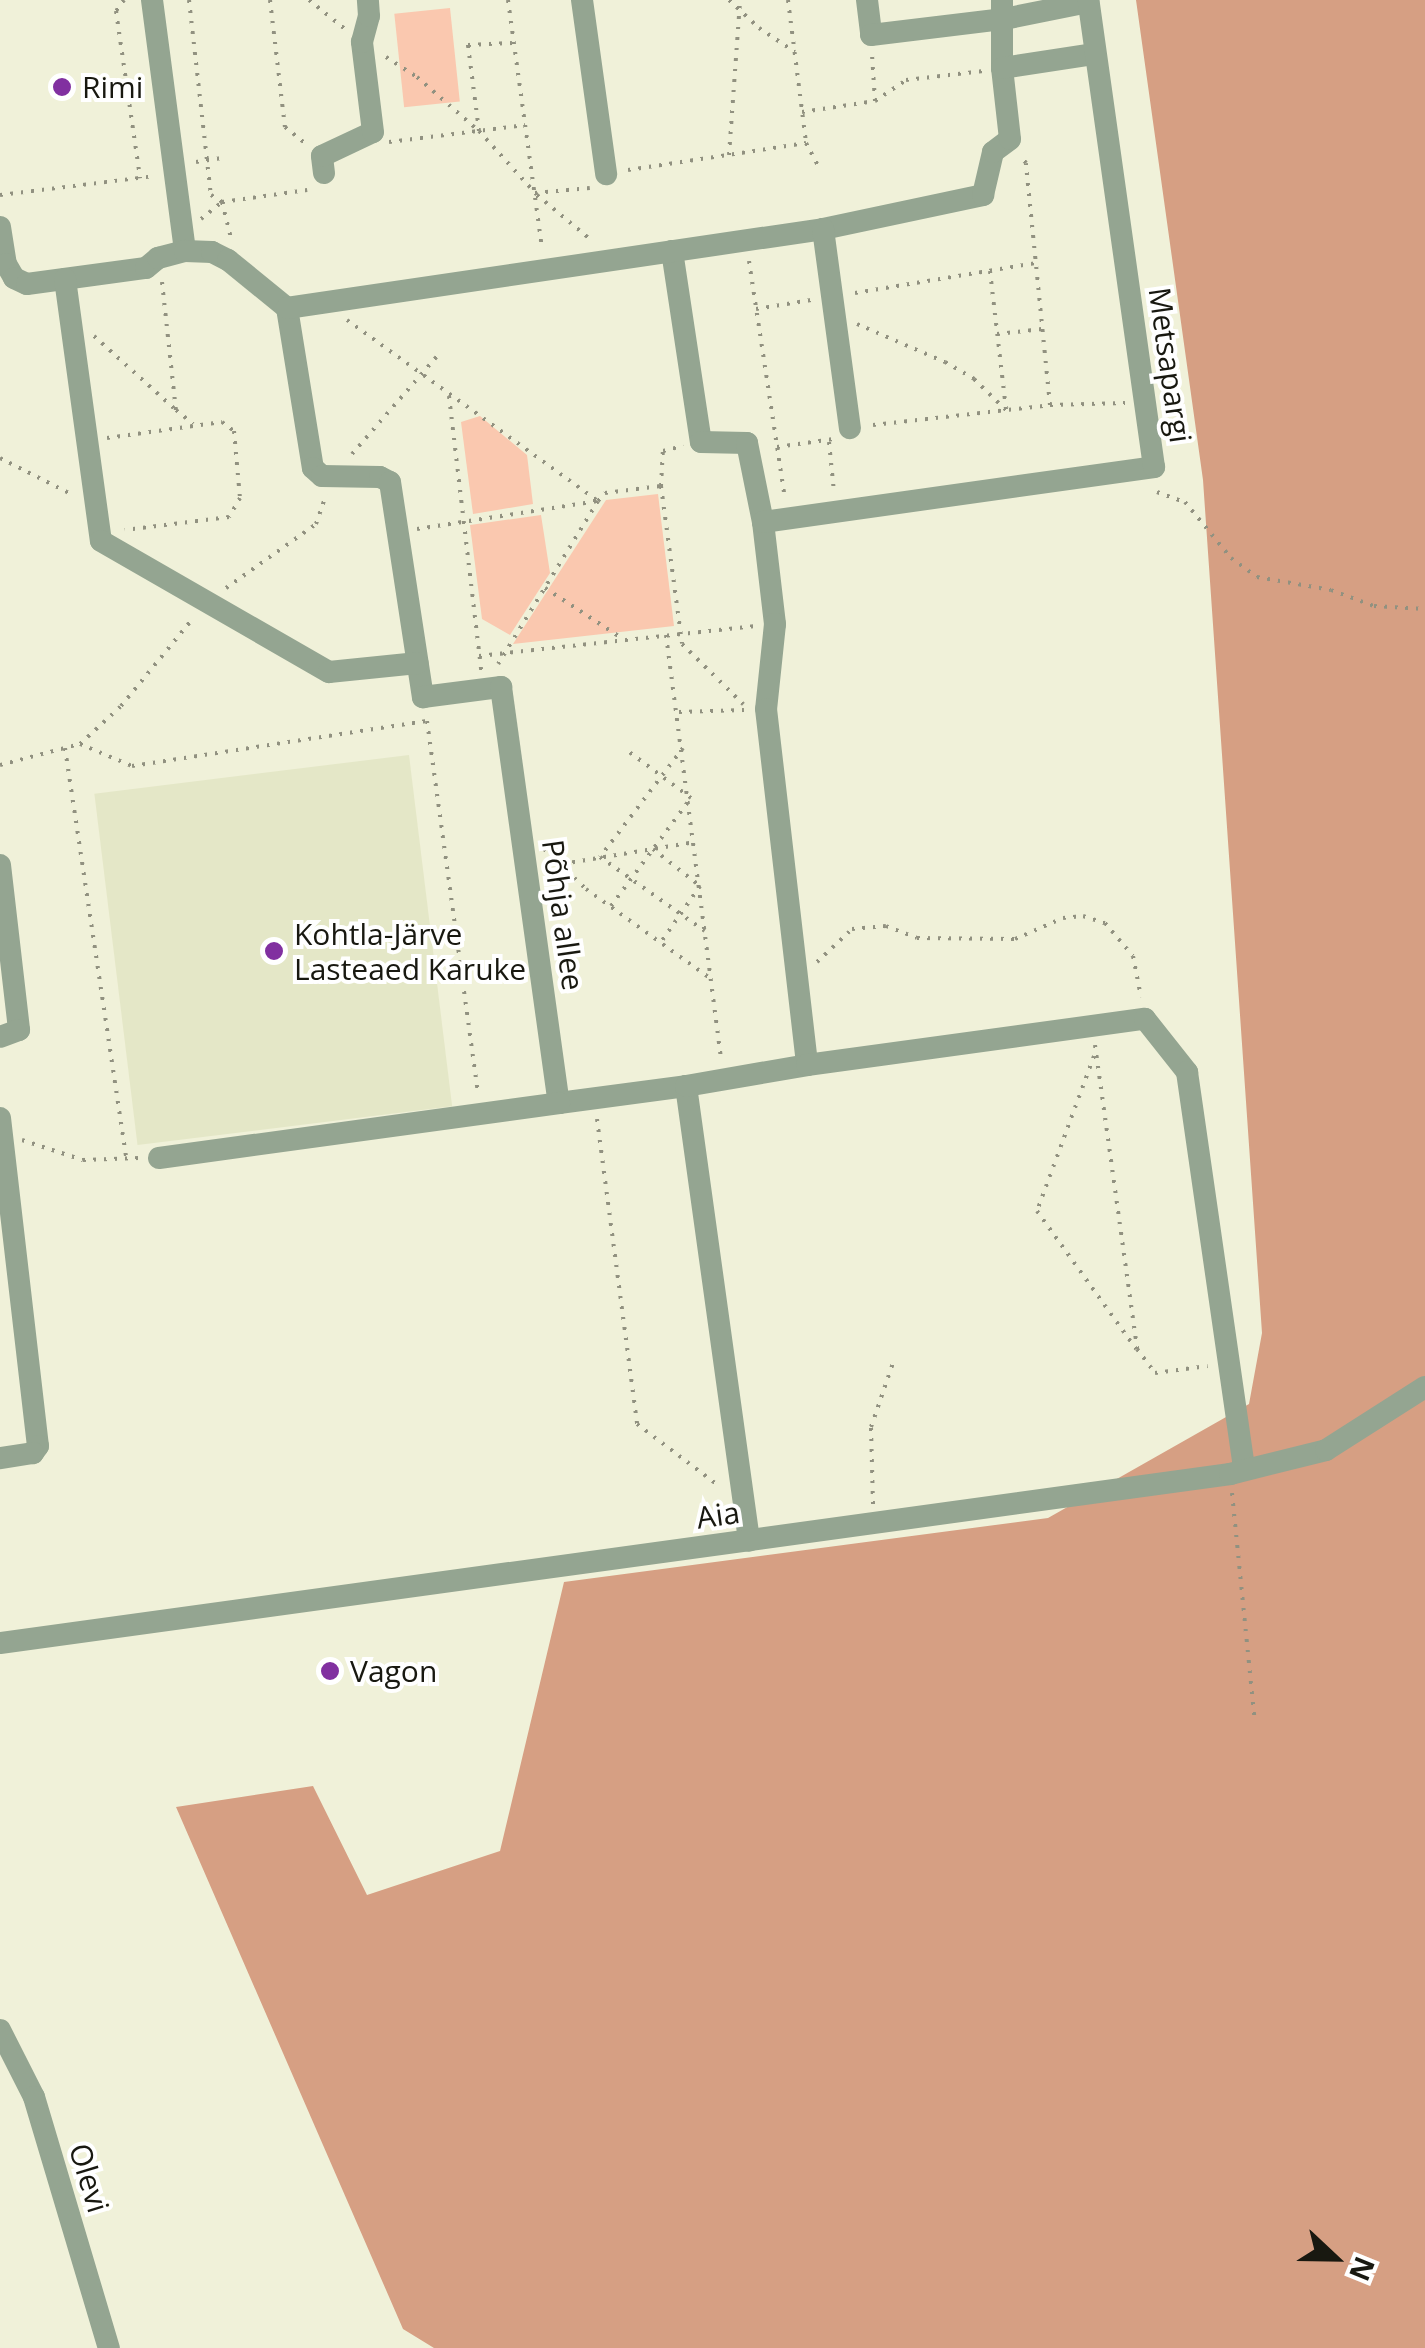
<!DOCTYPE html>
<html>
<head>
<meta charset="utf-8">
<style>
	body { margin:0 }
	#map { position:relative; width:1425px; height:2348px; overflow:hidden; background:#f0f1d9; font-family:"Open Sans",sans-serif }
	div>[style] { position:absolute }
	.built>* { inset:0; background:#e4e7c7; transform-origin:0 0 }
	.green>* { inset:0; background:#fac8af; transform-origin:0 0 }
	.forest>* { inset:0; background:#d69f83 }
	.path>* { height:4px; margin-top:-2px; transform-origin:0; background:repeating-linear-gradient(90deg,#919180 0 2.5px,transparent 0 10.5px) }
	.minor>* { height:22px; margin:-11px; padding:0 11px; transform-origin:11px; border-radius:11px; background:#94a591 }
	.dots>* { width:28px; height:28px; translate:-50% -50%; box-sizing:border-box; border:5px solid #fff; border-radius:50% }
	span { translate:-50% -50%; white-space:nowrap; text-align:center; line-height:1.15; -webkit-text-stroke:8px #fff; paint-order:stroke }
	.poi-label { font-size:30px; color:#181810 }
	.left { translate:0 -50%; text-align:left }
	.street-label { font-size:30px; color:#181810 }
	.north { position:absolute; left:1285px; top:2208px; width:100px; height:100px; -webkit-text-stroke:8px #fff; paint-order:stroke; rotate:112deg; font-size:28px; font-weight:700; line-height:40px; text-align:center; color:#181810 }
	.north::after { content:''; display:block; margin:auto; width:35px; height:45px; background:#181810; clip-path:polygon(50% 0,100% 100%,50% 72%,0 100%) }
</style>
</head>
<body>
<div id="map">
	<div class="built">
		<div style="left:409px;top:755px;width:354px;height:317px;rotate:83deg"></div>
	</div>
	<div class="green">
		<div style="left:450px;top:8px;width:94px;height:56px;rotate:84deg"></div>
		<div style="clip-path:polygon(480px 416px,527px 455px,533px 504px,473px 514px,461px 422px)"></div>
		<div style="clip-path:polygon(658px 494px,674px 626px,513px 644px,606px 500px)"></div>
		<div style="clip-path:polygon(541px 515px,550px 573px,510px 635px,482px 619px,470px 525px)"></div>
	</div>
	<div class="forest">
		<div style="clip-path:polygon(1136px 0,1425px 0,1425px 2348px,434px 2348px,403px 2329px,176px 1807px,313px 1786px,367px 1895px,500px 1851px,564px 1582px,1048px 1518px,1249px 1404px,1262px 1333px,1203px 480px)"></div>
	</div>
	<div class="path">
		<div style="left:124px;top:0;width:14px;rotate:126deg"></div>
		<div style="left:116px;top:11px;width:169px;rotate:81.8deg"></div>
		<div style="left:189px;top:0;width:196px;rotate:83.6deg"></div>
		<div style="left:211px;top:195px;width:13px;rotate:32deg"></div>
		<div style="left:222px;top:202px;width:86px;rotate:-8deg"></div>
		<div style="left:270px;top:0;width:128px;rotate:83.3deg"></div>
		<div style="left:285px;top:127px;width:27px;rotate:39deg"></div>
		<div style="left:309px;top:0;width:46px;rotate:38.9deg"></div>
		<div style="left:508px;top:0;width:250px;rotate:82.2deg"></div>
		<div style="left:729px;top:0;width:41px;rotate:43deg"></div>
		<div style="left:759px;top:28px;width:43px;rotate:33.7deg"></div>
		<div style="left:788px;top:0;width:144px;rotate:82.8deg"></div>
		<div style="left:806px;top:143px;width:27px;rotate:62deg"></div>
		<div style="left:386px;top:57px;width:37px;rotate:33deg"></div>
		<div style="left:417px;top:77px;width:82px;rotate:41.1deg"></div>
		<div style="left:479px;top:131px;width:86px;rotate:47.8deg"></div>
		<div style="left:537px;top:195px;width:70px;rotate:39.8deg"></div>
		<div style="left:875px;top:101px;width:37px;rotate:-34deg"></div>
		<div style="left:906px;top:80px;width:78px;rotate:-6.7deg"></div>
		<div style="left:802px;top:112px;width:74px;rotate:-8.6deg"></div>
		<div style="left:875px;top:101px;width:46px;rotate:-93.7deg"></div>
		<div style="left:479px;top:131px;width:87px;rotate:-97.3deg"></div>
		<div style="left:468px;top:45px;width:44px;rotate:-2.6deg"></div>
		<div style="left:389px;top:142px;width:137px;rotate:-7.1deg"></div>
		<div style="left:729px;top:155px;width:155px;rotate:-85.9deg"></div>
		<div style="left:196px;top:162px;width:31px;rotate:-9deg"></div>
		<div style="left:628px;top:170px;width:180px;rotate:-8.6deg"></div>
		<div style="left:535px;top:193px;width:55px;rotate:-5.2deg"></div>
		<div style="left:0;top:195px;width:155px;rotate:-7deg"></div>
		<div style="left:201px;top:219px;width:27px;rotate:-39deg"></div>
		<div style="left:222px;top:202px;width:38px;rotate:76deg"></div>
		<div style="left:749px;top:261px;width:241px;rotate:81.4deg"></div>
		<div style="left:990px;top:271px;width:140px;rotate:83.4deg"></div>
		<div style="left:162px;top:282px;width:129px;rotate:83.8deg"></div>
		<div style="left:176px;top:410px;width:22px;rotate:39deg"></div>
		<div style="left:855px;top:293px;width:183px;rotate:-9.4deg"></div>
		<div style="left:756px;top:309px;width:56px;rotate:-9.3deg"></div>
		<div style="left:347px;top:320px;width:309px;rotate:35.8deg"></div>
		<div style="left:598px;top:501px;width:191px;rotate:121.5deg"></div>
		<div style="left:857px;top:324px;width:96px;rotate:23.4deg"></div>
		<div style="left:945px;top:362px;width:34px;rotate:30deg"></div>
		<div style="left:974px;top:379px;width:45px;rotate:44.1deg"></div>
		<div style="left:997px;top:334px;width:45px;rotate:-6.3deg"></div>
		<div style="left:94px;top:336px;width:110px;rotate:42.1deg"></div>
		<div style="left:449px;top:396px;width:276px;rotate:83.3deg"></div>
		<div style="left:1050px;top:405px;width:75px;rotate:-1.5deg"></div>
		<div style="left:873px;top:425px;width:178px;rotate:-6.4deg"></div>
		<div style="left:1050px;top:405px;width:243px;rotate:-95.7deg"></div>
		<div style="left:1026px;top:163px;width:9px;rotate:-126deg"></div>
		<div style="left:107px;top:438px;width:116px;rotate:-7.9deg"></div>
		<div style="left:222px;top:422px;width:15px;rotate:37deg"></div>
		<div style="left:234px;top:431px;width:67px;rotate:84.9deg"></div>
		<div style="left:240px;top:498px;width:22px;rotate:120deg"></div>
		<div style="left:229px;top:517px;width:105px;rotate:172.9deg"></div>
		<div style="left:829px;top:442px;width:50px;rotate:84.3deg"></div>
		<div style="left:777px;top:447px;width:57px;rotate:-8.1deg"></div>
		<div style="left:352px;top:454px;width:133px;rotate:-49deg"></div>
		<div style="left:0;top:458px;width:80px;rotate:26.9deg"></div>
		<div style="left:661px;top:486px;width:159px;rotate:82.4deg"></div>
		<div style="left:682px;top:644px;width:86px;rotate:44.5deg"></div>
		<div style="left:1157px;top:492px;width:30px;rotate:20deg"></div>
		<div style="left:1185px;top:502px;width:72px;rotate:50.6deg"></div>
		<div style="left:1231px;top:558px;width:32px;rotate:36deg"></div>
		<div style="left:1257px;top:577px;width:75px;rotate:10deg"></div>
		<div style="left:1331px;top:590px;width:46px;rotate:20.4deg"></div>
		<div style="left:1374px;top:606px;width:51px;rotate:3.4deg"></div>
		<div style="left:417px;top:529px;width:183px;rotate:-8.8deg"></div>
		<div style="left:598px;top:501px;width:11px;rotate:-49deg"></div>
		<div style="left:605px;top:493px;width:56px;rotate:-7.1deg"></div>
		<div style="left:661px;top:486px;width:35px;rotate:-87deg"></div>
		<div style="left:663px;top:451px;width:21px;rotate:-14deg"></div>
		<div style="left:226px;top:588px;width:110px;rotate:-35.4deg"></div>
		<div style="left:316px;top:524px;width:31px;rotate:-71deg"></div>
		<div style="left:545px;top:588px;width:90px;rotate:33.2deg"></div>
		<div style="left:666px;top:635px;width:425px;rotate:82.6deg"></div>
		<div style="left:479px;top:656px;width:276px;rotate:-6.2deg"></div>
		<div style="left:679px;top:712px;width:65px;rotate:-1.8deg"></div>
		<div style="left:427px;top:721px;width:375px;rotate:82.2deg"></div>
		<div style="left:80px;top:744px;width:56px;rotate:-42.8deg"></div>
		<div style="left:121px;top:706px;width:115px;rotate:-50.6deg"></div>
		<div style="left:65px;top:748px;width:415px;rotate:81.5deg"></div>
		<div style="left:683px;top:748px;width:137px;rotate:127.3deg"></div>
		<div style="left:600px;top:857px;width:128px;rotate:35.2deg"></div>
		<div style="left:0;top:765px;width:83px;rotate:-14.7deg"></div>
		<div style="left:80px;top:744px;width:56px;rotate:22.9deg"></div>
		<div style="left:132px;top:766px;width:298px;rotate:-8.7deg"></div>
		<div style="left:544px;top:849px;width:58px;rotate:43.6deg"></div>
		<div style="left:586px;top:889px;width:153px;rotate:35.7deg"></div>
		<div style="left:653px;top:849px;width:60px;rotate:38.2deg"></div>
		<div style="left:700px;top:886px;width:68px;rotate:124.9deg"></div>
		<div style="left:562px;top:864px;width:135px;rotate:-9.4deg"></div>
		<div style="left:611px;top:906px;width:134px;rotate:-53.5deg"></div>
		<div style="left:691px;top:798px;width:79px;rotate:-143.3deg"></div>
		<div style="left:817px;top:962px;width:48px;rotate:-43.3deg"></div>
		<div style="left:852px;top:929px;width:34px;rotate:-5deg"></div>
		<div style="left:886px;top:926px;width:33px;rotate:21deg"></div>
		<div style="left:917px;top:938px;width:98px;rotate:0.6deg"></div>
		<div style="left:1015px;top:939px;width:52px;rotate:-23.6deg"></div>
		<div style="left:1063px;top:918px;width:20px;rotate:-6deg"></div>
		<div style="left:1083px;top:916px;width:23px;rotate:18deg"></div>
		<div style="left:1105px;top:923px;width:43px;rotate:49.7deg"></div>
		<div style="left:1133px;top:956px;width:42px;rotate:79deg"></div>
		<div style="left:1095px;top:1045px;width:307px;rotate:82.1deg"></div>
		<div style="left:1137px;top:1349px;width:30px;rotate:53deg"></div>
		<div style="left:1155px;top:1373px;width:53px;rotate:-7.5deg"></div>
		<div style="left:1094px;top:1056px;width:165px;rotate:110.2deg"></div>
		<div style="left:1037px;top:1211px;width:170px;rotate:54.3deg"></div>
		<div style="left:597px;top:1119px;width:308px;rotate:82.5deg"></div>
		<div style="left:637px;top:1424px;width:103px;rotate:37.1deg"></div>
		<div style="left:22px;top:1140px;width:64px;rotate:18.2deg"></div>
		<div style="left:83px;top:1160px;width:56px;rotate:-2deg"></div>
		<div style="left:1232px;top:1493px;width:230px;rotate:84.3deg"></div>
		<div style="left:873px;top:1504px;width:77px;rotate:-91.5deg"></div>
		<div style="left:871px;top:1427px;width:68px;rotate:-71deg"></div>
	</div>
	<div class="minor">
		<div style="left:152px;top:0;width:253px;rotate:82.5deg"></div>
		<div style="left:582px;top:0;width:176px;rotate:82.1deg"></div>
		<div style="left:867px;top:0;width:35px;rotate:83deg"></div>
		<div style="left:871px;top:35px;width:134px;rotate:-6.9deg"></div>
		<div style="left:1004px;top:19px;width:86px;rotate:-11.4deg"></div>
		<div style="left:1002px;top:68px;width:68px;rotate:-90deg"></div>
		<div style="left:324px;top:173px;width:17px;rotate:-97deg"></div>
		<div style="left:322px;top:156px;width:56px;rotate:-25.2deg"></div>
		<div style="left:373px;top:132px;width:91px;rotate:-97deg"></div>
		<div style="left:362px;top:42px;width:27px;rotate:-75deg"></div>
		<div style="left:369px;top:16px;width:16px;rotate:-94deg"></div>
		<div style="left:0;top:227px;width:37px;rotate:81deg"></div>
		<div style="left:6px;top:264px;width:16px;rotate:60deg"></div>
		<div style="left:14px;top:278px;width:14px;rotate:25deg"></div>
		<div style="left:27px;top:284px;width:120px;rotate:-7.7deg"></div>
		<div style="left:146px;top:268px;width:16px;rotate:-40deg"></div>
		<div style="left:158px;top:258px;width:28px;rotate:-15deg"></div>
		<div style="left:185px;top:251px;width:27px;rotate:2deg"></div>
		<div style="left:212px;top:252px;width:18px;rotate:27deg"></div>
		<div style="left:228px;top:260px;width:76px;rotate:39.1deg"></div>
		<div style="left:287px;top:308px;width:162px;rotate:80.8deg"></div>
		<div style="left:313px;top:468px;width:12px;rotate:42deg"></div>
		<div style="left:322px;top:476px;width:58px;rotate:1deg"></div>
		<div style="left:380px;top:477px;width:11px;rotate:27deg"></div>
		<div style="left:390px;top:482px;width:218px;rotate:81.3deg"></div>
		<div style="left:423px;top:697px;width:79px;rotate:-7.3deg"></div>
		<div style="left:501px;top:687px;width:420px;rotate:82.1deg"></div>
		<div style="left:559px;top:1103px;width:128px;rotate:-7.6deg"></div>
		<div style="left:686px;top:1086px;width:459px;rotate:82.1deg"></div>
		<div style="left:823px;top:229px;width:164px;rotate:-12deg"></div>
		<div style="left:983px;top:195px;width:44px;rotate:-76.9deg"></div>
		<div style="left:993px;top:152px;width:21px;rotate:-37deg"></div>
		<div style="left:1010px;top:139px;width:71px;rotate:-96.4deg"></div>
		<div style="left:1002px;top:68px;width:92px;rotate:-8.7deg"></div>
		<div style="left:672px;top:251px;width:193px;rotate:81.4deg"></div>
		<div style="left:701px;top:442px;width:46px;rotate:1.2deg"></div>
		<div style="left:747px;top:443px;width:81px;rotate:78.6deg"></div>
		<div style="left:763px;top:522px;width:103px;rotate:83.3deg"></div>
		<div style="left:775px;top:624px;width:85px;rotate:96deg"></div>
		<div style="left:766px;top:709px;width:358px;rotate:83.4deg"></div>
		<div style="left:65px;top:279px;width:264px;rotate:82.2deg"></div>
		<div style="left:101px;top:541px;width:263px;rotate:29.9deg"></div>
		<div style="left:329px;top:672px;width:89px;rotate:-5.8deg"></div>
		<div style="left:287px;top:308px;width:542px;rotate:-8.38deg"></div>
		<div style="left:823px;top:229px;width:201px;rotate:82.3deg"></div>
		<div style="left:763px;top:522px;width:395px;rotate:-8deg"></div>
		<div style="left:1154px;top:467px;width:472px;rotate:-98deg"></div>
		<div style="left:0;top:865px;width:166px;rotate:83.4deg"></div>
		<div style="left:19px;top:1030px;width:20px;rotate:160deg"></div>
		<div style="left:686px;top:1086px;width:123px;rotate:-9.8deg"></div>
		<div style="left:807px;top:1065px;width:341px;rotate:-7.8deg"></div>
		<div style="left:1145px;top:1019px;width:68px;rotate:51.6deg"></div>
		<div style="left:1187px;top:1072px;width:401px;rotate:81.8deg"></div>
		<div style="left:0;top:1118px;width:330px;rotate:83.4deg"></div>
		<div style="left:38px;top:1446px;width:9px;rotate:126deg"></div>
		<div style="left:33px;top:1453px;width:33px;rotate:171deg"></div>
		<div style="left:159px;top:1158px;width:404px;rotate:-7.8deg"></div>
		<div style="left:0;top:1643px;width:1242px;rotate:-7.82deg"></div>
		<div style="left:1230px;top:1474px;width:99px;rotate:-14deg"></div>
		<div style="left:1326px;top:1450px;width:117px;rotate:-32.5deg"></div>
		<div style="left:0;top:2030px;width:75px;rotate:63.1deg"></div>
		<div style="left:34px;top:2097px;width:262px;rotate:73.4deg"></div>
	</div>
	<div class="dots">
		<div style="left:62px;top:87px;background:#8130a0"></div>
		<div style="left:274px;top:951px;background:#8130a0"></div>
		<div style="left:330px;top:1671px;background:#8130a0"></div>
	</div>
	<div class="poi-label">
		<span class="left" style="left:82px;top:87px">Rimi</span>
		<span class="left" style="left:294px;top:951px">Kohtla-Järve<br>Lasteaed Karuke</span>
		<span class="left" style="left:350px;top:1671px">Vagon</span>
	</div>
	<div class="street-label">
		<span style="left:1170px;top:365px;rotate:82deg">Metsapargi</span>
		<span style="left:563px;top:915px;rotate:82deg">Põhja allee</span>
		<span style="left:718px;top:1515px;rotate:-8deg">Aia</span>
		<span style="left:89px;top:2178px;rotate:73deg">Olevi</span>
	</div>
	<div class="north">N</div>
</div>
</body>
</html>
